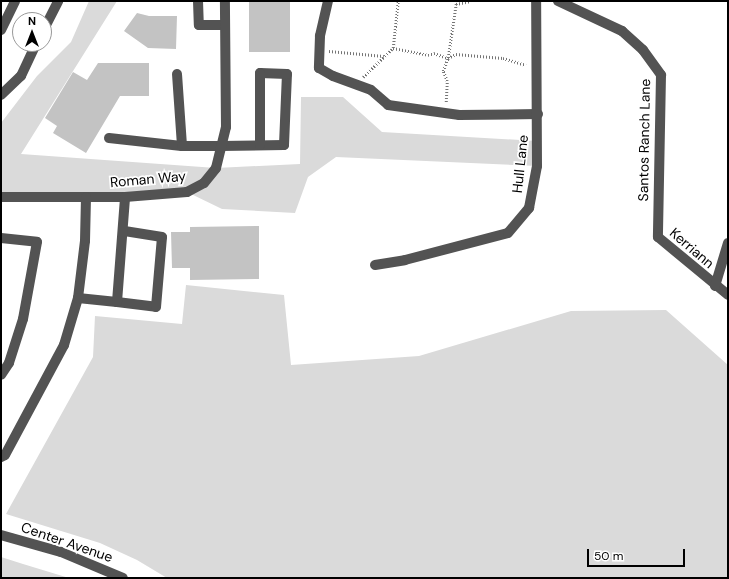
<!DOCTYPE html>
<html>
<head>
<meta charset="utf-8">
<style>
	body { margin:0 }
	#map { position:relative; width:729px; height:579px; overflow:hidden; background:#fff; font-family:"DM Sans",sans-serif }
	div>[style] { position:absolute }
	.green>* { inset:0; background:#dadada }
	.building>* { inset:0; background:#c3c3c3; transform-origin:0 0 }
	.path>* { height:2.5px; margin-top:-1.25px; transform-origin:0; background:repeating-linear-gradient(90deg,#757575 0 1px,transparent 0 3px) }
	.minor>* { height:10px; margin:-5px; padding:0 5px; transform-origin:5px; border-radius:5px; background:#535353 }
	span { translate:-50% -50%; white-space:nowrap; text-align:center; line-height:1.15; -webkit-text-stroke:3.5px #fff; paint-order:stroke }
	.street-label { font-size:14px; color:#000 }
	.frame { position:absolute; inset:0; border:2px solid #000; pointer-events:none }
	.north { position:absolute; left:12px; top:12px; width:40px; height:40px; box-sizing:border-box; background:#fff; border:1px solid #999; border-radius:50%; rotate:0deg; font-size:11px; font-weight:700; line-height:16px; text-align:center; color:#000 }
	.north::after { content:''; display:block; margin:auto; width:14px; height:18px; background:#000; clip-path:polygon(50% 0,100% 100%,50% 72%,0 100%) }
	.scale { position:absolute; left:587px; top:549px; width:98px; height:18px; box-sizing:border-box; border:2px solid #000; border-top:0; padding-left:5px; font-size:12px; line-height:14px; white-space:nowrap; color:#000; -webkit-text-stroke:3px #fff; paint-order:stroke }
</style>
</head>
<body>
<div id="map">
	<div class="green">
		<div style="clip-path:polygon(89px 1px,117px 1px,21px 154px,216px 168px,300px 164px,301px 97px,343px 97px,382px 132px,537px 141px,537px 166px,336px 157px,308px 177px,295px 213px,222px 209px,187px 192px,1px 197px,1px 123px,37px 76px,71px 42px)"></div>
		<div style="clip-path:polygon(186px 285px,284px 295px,291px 365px,419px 356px,571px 311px,666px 310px,728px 365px,728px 578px,167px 578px,137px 560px,100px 543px,6px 514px,93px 357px,95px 316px,182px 324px)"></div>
		<div style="clip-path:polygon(1px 557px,23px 564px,69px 578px,1px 578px)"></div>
	</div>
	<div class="building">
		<div style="left:249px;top:1px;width:41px;height:51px"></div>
		<div style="clip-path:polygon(137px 13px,149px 16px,177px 16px,176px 49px,148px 48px,124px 31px)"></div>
		<div style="clip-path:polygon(98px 63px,149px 63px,149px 96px,120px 96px,86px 153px,53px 133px,57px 126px,45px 118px,73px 72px,87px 80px)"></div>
		<div style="clip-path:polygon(259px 226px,259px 279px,190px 280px,190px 268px,172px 268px,171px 232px,190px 232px,190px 227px)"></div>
	</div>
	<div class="path">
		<div style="left:393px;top:48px;width:47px;rotate:-83.9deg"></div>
		<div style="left:329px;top:51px;width:55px;rotate:5.2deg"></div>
		<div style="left:363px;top:77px;width:42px;rotate:-44deg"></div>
		<div style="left:393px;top:48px;width:36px;rotate:11deg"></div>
		<div style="left:428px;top:55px;width:6px;rotate:-18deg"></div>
		<div style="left:434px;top:53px;width:15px;rotate:20deg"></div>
		<div style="left:448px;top:58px;width:9px;rotate:-27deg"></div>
		<div style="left:456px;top:54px;width:47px;rotate:4.9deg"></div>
		<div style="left:503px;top:58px;width:24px;rotate:17deg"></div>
		<div style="left:446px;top:102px;width:21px;rotate:-87deg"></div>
		<div style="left:447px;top:81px;width:11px;rotate:-112deg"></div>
		<div style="left:443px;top:71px;width:14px;rotate:-69deg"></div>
		<div style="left:448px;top:58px;width:55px;rotate:-81.6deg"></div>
		<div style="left:456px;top:4px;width:15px;rotate:-11deg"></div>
	</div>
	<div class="minor">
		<div style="left:198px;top:1px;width:24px;rotate:88deg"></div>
		<div style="left:199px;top:25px;width:26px"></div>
		<div style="left:328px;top:1px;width:36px;rotate:103deg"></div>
		<div style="left:320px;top:36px;width:32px;rotate:92deg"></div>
		<div style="left:319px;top:68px;width:16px;rotate:30deg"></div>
		<div style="left:333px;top:76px;width:40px;rotate:20.2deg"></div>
		<div style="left:371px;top:90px;width:23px;rotate:41deg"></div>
		<div style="left:388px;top:105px;width:72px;rotate:8deg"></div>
		<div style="left:459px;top:115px;width:79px;rotate:-0.7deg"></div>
		<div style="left:558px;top:1px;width:71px;rotate:25.1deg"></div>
		<div style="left:622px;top:31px;width:28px;rotate:42deg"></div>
		<div style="left:643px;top:50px;width:31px;rotate:54deg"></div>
		<div style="left:661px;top:75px;width:162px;rotate:91.1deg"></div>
		<div style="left:658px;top:237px;width:91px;rotate:39.6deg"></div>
		<div style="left:44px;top:29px;width:31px;rotate:-63deg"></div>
		<div style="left:1px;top:30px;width:32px;rotate:-64deg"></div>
		<div style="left:177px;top:74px;width:72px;rotate:86deg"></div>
		<div style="left:1px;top:95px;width:28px;rotate:-44deg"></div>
		<div style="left:21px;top:76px;width:35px;rotate:-65deg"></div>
		<div style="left:109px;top:138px;width:73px;rotate:6.3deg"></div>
		<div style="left:182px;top:146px;width:39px"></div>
		<div style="left:221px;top:146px;width:63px;rotate:-0.9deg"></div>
		<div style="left:284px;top:145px;width:71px;rotate:-87.6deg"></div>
		<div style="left:287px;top:74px;width:27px;rotate:-178deg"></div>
		<div style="left:260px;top:73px;width:72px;rotate:90deg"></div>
		<div style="left:1px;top:197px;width:124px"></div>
		<div style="left:125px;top:197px;width:62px;rotate:-4.6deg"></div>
		<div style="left:187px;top:192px;width:19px;rotate:-28deg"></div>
		<div style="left:204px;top:183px;width:19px;rotate:-51deg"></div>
		<div style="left:216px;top:168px;width:42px;rotate:-76.3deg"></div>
		<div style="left:226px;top:127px;width:126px;rotate:-90.5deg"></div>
		<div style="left:1px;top:238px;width:36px;rotate:6deg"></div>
		<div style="left:37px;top:242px;width:78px;rotate:100.3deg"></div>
		<div style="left:23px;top:319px;width:46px;rotate:107.7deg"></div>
		<div style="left:9px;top:363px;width:14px;rotate:124deg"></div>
		<div style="left:375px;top:265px;width:30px;rotate:-9deg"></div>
		<div style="left:405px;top:260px;width:106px;rotate:-14.7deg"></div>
		<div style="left:508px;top:233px;width:33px;rotate:-50deg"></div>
		<div style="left:529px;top:208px;width:43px;rotate:-79.2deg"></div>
		<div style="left:537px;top:166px;width:165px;rotate:-90.3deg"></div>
		<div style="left:715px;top:286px;width:45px;rotate:-73.2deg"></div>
		<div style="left:78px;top:298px;width:57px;rotate:-83deg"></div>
		<div style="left:85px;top:241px;width:44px;rotate:-88.7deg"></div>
		<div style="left:117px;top:302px;width:39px;rotate:7deg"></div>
		<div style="left:156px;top:307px;width:70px;rotate:-85.1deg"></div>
		<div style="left:162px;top:237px;width:38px;rotate:-171deg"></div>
		<div style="left:1px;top:457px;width:4px;rotate:-27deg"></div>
		<div style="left:5px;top:455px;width:125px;rotate:-61.8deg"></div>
		<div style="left:64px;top:345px;width:49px;rotate:-73.4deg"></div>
		<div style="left:78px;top:298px;width:39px;rotate:6deg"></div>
		<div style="left:117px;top:302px;width:105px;rotate:-85.6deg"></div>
		<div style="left:1px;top:535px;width:62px;rotate:15.8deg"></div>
		<div style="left:61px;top:552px;width:67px;rotate:22.8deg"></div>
	</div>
	<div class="street-label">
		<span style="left:644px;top:140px;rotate:-89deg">Santos Ranch Lane</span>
		<span style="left:520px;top:164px;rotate:-84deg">Hull Lane</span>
		<span style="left:148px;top:179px;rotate:-5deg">Roman Way</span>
		<span style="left:692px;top:248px;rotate:41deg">Kerriann</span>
		<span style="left:67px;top:542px;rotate:19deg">Center Avenue</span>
	</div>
	<div class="frame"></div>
	<div class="north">N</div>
	<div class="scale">50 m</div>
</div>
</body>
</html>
